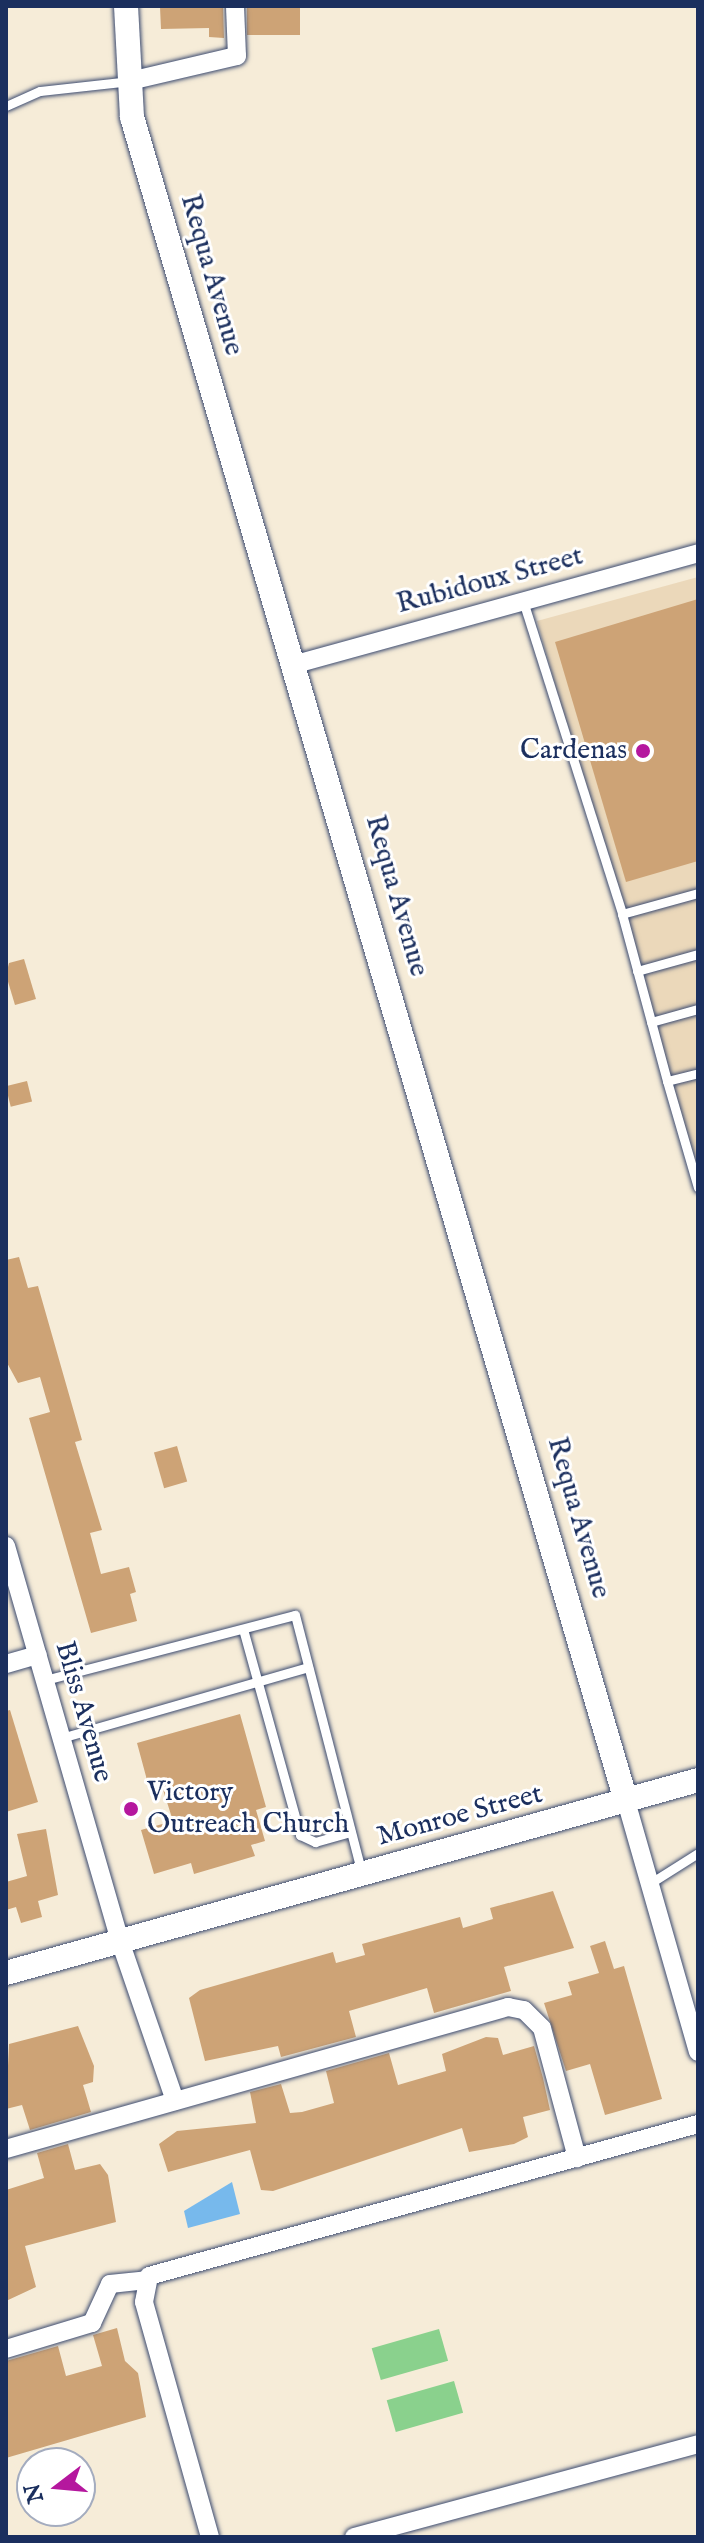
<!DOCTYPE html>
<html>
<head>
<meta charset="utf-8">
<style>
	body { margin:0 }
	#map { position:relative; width:704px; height:2543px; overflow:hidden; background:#f6ecd8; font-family:"IM FELL English",serif }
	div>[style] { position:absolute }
	.built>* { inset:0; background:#ebd8ba }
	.green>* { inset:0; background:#8ad18d; transform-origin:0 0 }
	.water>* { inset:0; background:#77b9ec }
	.building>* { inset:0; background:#cda376; transform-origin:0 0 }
	.roads { filter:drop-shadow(0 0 2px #3c4b70) drop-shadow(0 0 2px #3c4b70) }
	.lane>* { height:9px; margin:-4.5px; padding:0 4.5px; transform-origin:4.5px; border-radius:4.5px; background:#fff }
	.street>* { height:18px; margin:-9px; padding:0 9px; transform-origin:9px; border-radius:9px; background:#fff }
	.secondary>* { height:24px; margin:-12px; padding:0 12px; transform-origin:12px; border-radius:12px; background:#fff }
	.dots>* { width:22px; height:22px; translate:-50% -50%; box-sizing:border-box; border:4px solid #fff; border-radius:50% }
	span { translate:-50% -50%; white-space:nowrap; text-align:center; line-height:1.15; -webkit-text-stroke:6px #fff; paint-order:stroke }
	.street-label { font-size:28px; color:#1b2f5e }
	.poi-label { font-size:28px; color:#1b2f5e }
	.right { translate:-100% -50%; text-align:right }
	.left { translate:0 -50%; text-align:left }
	.frame { position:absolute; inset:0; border:8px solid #1b2f5e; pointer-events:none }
	.north { position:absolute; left:16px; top:2447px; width:80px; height:80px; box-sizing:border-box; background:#fff; border:2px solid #a4acbf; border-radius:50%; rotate:254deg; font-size:22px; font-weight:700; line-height:32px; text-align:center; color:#1b2f5e }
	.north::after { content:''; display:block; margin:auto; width:28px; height:36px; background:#b5179e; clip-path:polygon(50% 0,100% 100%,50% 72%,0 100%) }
</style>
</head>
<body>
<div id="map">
	<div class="built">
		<div style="clip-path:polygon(698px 577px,698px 1187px,537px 621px)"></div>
	</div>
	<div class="green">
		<div style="left:439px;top:2329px;width:33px;height:70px;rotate:74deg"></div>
		<div style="left:454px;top:2381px;width:33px;height:70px;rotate:74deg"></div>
	</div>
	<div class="water">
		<div style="clip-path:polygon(232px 2182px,240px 2214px,188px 2228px,184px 2211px)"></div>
	</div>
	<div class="building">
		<div style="clip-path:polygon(223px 6px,224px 38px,209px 37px,209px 28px,161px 29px,160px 7px)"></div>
		<div style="left:247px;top:6px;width:53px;height:29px"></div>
		<div style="clip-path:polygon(698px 599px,698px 861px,626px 882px,555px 642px)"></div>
		<div style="clip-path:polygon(24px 959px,36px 999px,15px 1005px,6px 975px,9px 963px)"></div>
		<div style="left:27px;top:1081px;width:21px;height:22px;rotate:76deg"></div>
		<div style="clip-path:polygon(19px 1257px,28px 1288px,38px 1286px,82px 1440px,75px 1442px,102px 1530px,90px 1533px,101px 1574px,129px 1567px,136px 1592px,130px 1594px,137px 1621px,91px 1633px,29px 1418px,50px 1412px,40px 1377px,18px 1383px,6px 1361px,6px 1260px)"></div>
		<div style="left:177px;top:1446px;width:37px;height:24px;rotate:74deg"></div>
		<div style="clip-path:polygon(10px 1710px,38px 1802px,6px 1812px,6px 1711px)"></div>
		<div style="clip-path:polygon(240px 1714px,266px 1807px,256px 1810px,265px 1841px,251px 1845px,255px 1856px,194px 1874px,191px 1863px,154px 1874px,141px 1830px,173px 1821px,159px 1777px,147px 1780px,137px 1743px)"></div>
		<div style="clip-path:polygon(46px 1829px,58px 1895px,38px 1901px,42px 1917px,21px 1923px,16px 1907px,6px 1910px,6px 1882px,27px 1876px,17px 1834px)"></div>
		<div style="clip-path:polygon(553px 1891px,574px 1948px,504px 1967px,511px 1991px,434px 2013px,427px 1988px,349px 2011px,356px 2037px,281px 2057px,278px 2046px,205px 2061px,189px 1998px,200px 1990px,333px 1952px,336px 1963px,365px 1955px,362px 1944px,460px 1917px,463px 1928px,493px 1919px,490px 1908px)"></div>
		<div style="clip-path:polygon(605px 1941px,614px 1969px,624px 1966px,662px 2099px,605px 2115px,590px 2064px,566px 2071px,544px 2003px,572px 1995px,568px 1982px,599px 1973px,590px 1946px)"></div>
		<div style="clip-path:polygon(78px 2026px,94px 2066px,93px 2082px,83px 2085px,91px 2112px,30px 2130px,22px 2105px,6px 2109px,9px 2044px)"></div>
		<div style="clip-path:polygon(486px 2037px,498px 2038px,503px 2055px,534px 2046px,543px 2078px,550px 2110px,523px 2117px,528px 2137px,514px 2144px,469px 2152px,462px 2128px,273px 2191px,261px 2190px,250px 2150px,168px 2172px,159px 2144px,177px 2131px,256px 2123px,250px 2092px,281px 2084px,290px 2113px,302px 2112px,334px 2103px,326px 2071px,389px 2053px,398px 2085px,446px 2071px,442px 2054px)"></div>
		<div style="clip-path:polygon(68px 2144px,75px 2170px,100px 2164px,108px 2175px,116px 2222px,25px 2246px,36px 2287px,6px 2301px,6px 2190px,44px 2178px,37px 2153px)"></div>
		<div style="clip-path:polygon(117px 2328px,125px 2361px,138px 2373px,146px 2417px,6px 2458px,6px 2361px,58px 2346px,66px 2376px,102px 2366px,93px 2335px)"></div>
	</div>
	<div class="roads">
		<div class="lane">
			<div style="left:6px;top:106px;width:37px;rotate:-24deg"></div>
			<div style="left:40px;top:91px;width:91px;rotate:-6.3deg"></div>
			<div style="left:523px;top:601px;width:328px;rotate:72.4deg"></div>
			<div style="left:698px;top:893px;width:79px;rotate:164.6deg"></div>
			<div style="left:622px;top:914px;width:173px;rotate:74.9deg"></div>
			<div style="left:667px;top:1081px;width:32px;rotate:-14deg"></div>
			<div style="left:637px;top:971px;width:63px;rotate:-15.6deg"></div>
			<div style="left:651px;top:1022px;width:49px;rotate:-15.5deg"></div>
			<div style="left:667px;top:1081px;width:111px;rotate:73.8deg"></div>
			<div style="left:243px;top:1629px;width:214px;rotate:74.5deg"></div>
			<div style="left:300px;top:1835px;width:17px;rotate:25deg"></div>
			<div style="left:315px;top:1842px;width:37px;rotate:-16deg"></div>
			<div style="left:45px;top:1680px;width:258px;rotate:-14.6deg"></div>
			<div style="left:295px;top:1615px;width:264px;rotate:75.5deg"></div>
			<div style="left:61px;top:1738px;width:257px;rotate:-16deg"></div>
			<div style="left:649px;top:1884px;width:58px;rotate:-32.3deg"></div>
		</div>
		<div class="street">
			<div style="left:130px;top:81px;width:110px;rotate:-13.2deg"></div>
			<div style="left:237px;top:56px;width:50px;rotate:-92.3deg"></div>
			<div style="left:296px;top:664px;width:417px;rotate:-15.4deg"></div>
			<div style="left:6px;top:1546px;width:411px;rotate:73.9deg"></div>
			<div style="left:120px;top:1941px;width:169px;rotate:71deg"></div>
			<div style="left:6px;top:1664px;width:33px;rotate:-16deg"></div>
			<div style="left:626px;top:1801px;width:261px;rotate:74deg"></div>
			<div style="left:6px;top:2149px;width:522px;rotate:-15.79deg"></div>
			<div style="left:508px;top:2007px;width:16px;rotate:11deg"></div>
			<div style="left:524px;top:2010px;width:25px;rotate:45deg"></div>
			<div style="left:542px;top:2028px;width:135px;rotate:74.9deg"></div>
			<div style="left:6px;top:2349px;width:90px;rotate:-16.8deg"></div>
			<div style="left:92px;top:2323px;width:43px;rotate:-65.2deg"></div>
			<div style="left:110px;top:2284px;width:37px;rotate:-6deg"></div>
			<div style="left:210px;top:2537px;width:244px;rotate:-105.7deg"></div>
			<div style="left:144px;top:2302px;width:26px;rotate:-79deg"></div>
			<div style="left:149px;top:2276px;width:570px;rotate:-15.48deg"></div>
			<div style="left:354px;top:2537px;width:356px;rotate:-15.1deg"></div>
		</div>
		<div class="secondary">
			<div style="left:126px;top:6px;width:111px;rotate:86.9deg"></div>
			<div style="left:132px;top:117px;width:1755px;rotate:73.65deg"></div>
			<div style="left:6px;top:1973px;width:718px;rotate:-15.58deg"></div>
		</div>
	</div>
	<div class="dots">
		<div style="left:643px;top:751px;background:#b5179e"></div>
		<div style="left:131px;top:1809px;background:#b5179e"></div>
	</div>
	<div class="street-label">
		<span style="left:211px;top:275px;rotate:74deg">Requa Avenue</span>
		<span style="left:490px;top:581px;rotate:-15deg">Rubidoux Street</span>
		<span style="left:396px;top:896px;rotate:74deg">Requa Avenue</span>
		<span style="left:578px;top:1518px;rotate:74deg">Requa Avenue</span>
		<span style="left:83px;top:1712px;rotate:74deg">Bliss Avenue</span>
		<span style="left:460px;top:1816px;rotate:-15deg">Monroe Street</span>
	</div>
	<div class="poi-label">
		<span class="right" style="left:627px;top:751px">Cardenas</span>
		<span class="left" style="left:147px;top:1809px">Victory<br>Outreach Church</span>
	</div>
	<div class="frame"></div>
	<div class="north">N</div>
</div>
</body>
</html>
